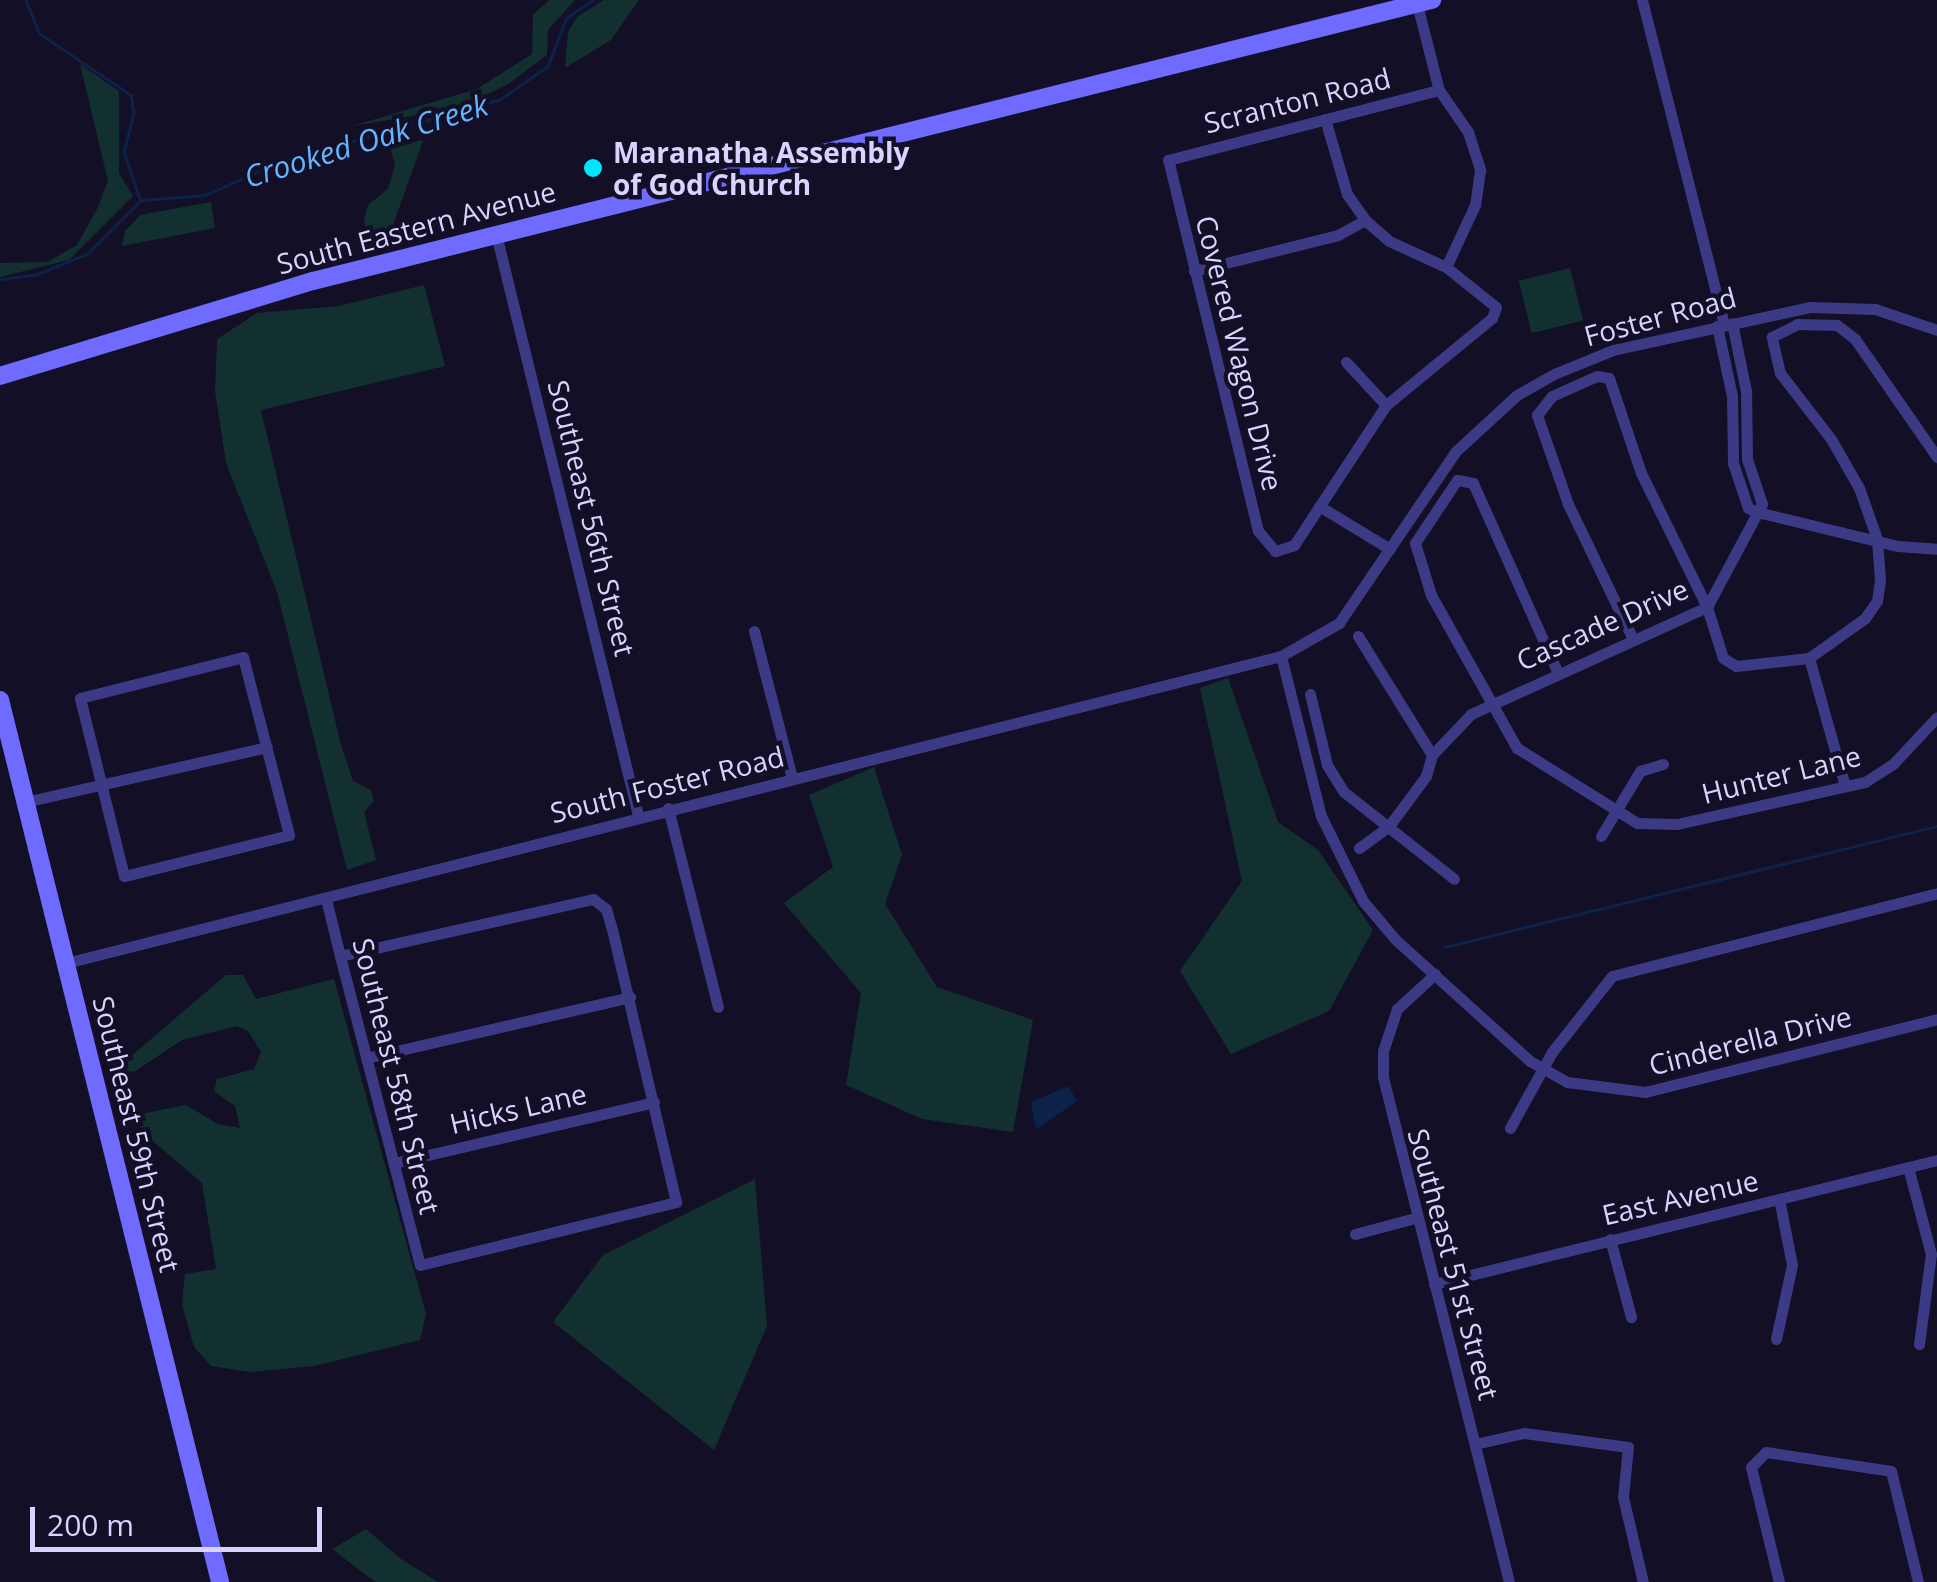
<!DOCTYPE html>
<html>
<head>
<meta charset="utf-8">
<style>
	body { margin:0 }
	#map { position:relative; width:1937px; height:1582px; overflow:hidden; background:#130f26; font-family:"Open Sans",sans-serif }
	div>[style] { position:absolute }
	.green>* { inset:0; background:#12302f; transform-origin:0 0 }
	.water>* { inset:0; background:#0c2248 }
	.stream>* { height:2.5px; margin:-1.25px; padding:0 1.25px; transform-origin:1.25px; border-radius:1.25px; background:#0c2248 }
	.minor>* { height:11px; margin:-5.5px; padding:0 5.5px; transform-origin:5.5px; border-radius:5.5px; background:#3d3a85 }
	.secondary>* { height:18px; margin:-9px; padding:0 9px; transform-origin:9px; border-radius:9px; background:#6f6bff }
	.dots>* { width:28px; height:28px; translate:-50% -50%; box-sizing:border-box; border:5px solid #130f26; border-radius:50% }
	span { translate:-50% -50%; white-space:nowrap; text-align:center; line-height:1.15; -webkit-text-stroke:9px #130f26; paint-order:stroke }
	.street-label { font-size:28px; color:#d9d4ff }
	.poi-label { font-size:28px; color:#d9d4ff; font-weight:700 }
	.left { translate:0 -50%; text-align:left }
	.water-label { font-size:30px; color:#62b6ff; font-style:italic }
	.scale { position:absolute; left:30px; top:1507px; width:292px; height:45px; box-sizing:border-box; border:5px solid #d9d4ff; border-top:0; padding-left:12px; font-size:30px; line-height:35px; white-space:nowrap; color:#d9d4ff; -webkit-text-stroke:8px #130f26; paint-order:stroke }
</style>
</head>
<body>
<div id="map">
	<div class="green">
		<div style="clip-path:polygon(549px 0,575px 0,548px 30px,547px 55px,508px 84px,460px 108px,352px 126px,477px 89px,532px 54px,533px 15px)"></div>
		<div style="clip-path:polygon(604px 0,639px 0,611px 40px,565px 68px,568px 32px,577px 17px)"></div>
		<div style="clip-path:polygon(80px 64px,119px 91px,119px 173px,133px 196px,69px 260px,0 277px,0 263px,47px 262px,77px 245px,98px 207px,108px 181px)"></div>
		<div style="clip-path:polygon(401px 137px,423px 141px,388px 239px,367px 245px,364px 218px,369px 204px,388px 189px,395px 165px,389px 144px)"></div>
		<div style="clip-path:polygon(211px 202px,215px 228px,122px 246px,125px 231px,140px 215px)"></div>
		<div style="left:1570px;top:268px;width:54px;height:53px;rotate:76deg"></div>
		<div style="clip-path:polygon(424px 285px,445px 366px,261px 410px,341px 745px,353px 781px,371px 790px,374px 801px,364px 812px,376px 860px,347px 870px,277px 592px,226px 463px,215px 391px,217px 339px,257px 313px,339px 306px)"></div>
		<div style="clip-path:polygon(1228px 678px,1278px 822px,1318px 850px,1373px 930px,1329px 1011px,1231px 1054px,1180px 971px,1242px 881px,1200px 688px)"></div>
		<div style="clip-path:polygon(874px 767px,902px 855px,885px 904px,937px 987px,1033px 1020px,1013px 1132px,922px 1119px,846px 1085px,861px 993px,784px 903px,833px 867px,809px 795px)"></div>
		<div style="clip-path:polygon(226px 975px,243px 975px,256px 999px,334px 979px,426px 1314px,420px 1340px,314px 1366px,250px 1372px,211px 1366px,194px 1347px,182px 1305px,185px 1274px,216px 1269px,202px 1183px,142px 1132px,136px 1115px,186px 1105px,218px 1124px,240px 1128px,235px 1106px,214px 1091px,217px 1079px,254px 1069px,261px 1052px,248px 1031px,237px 1026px,182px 1040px,134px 1072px,116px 1069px)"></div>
		<div style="clip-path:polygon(755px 1179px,767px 1326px,714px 1450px,553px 1322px,603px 1255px)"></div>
		<div style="clip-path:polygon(366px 1529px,401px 1559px,438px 1582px,375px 1582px,332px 1549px)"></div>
	</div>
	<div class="water">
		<div style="clip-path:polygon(1068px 1086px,1077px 1101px,1036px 1130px,1031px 1102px)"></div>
	</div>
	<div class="stream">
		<div style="left:26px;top:0;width:35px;rotate:68deg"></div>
		<div style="left:39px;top:33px;width:111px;rotate:34deg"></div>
		<div style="left:131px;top:95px;width:19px;rotate:81deg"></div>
		<div style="left:134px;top:114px;width:38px;rotate:105deg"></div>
		<div style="left:124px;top:151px;width:51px;rotate:71.6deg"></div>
		<div style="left:0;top:279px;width:35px;rotate:-7deg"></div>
		<div style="left:35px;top:275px;width:56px;rotate:-22deg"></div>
		<div style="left:87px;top:254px;width:76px;rotate:-45deg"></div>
		<div style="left:141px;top:200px;width:64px;rotate:-4.5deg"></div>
		<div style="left:205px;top:195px;width:87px;rotate:-23.6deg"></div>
		<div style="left:285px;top:160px;width:222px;rotate:-15.7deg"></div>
		<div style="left:499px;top:100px;width:60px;rotate:-34.8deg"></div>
		<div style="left:548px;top:66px;width:51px;rotate:-69.4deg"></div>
		<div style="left:566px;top:18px;width:32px;rotate:-34deg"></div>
		<div style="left:1445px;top:947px;width:507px;rotate:-13.82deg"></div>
	</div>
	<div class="minor">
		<div style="left:1642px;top:0;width:334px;rotate:75.8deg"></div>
		<div style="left:1417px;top:4px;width:89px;rotate:75.7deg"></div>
		<div style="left:1439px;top:90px;width:51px;rotate:55.4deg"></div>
		<div style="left:1468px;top:132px;width:40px;rotate:72deg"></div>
		<div style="left:1480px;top:170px;width:35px;rotate:98deg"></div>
		<div style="left:1475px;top:205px;width:68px;rotate:115.1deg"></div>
		<div style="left:1325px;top:119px;width:78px;rotate:73.7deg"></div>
		<div style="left:1347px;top:194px;width:32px;rotate:55deg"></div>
		<div style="left:1365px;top:220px;width:32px;rotate:41deg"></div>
		<div style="left:1389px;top:241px;width:63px;rotate:24.5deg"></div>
		<div style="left:1446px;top:267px;width:64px;rotate:38.7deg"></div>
		<div style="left:1496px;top:307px;width:12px;rotate:110deg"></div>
		<div style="left:1492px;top:318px;width:137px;rotate:140.6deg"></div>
		<div style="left:1386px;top:405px;width:168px;rotate:123.3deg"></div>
		<div style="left:1294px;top:545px;width:20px;rotate:162deg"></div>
		<div style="left:1275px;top:551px;width:26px;rotate:-130deg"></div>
		<div style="left:1258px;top:531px;width:382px;rotate:-103.6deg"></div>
		<div style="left:1168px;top:160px;width:280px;rotate:-14.5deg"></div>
		<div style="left:496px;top:234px;width:598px;rotate:76.27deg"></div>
		<div style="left:1194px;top:271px;width:148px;rotate:-14deg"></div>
		<div style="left:1338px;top:235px;width:31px;rotate:-29deg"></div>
		<div style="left:1717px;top:326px;width:72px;rotate:77.9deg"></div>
		<div style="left:1732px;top:396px;width:67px;rotate:89.1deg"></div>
		<div style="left:1733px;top:463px;width:47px;rotate:71.6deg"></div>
		<div style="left:1748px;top:508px;width:10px;rotate:24deg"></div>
		<div style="left:1346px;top:362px;width:59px;rotate:47.1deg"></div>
		<div style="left:1319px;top:506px;width:83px;rotate:31.2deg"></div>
		<div style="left:1757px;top:512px;width:145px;rotate:13.6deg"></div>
		<div style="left:1898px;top:546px;width:39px;rotate:4deg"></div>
		<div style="left:754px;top:631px;width:152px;rotate:75.5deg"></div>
		<div style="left:1358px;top:636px;width:140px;rotate:58.1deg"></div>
		<div style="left:1633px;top:639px;width:150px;rotate:-115.7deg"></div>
		<div style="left:1568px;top:504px;width:94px;rotate:-109.2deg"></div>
		<div style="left:1537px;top:415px;width:24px;rotate:-52deg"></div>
		<div style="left:1552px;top:396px;width:49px;rotate:-24deg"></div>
		<div style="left:1597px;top:376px;width:12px;rotate:9deg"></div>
		<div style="left:1609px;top:378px;width:100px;rotate:71.4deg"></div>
		<div style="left:1641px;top:473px;width:149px;rotate:63.8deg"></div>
		<div style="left:1707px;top:607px;width:53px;rotate:72.6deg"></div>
		<div style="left:1723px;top:658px;width:15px;rotate:32deg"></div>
		<div style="left:1736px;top:666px;width:73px;rotate:-6.3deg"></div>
		<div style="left:1809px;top:658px;width:69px;rotate:-35.5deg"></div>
		<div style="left:1865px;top:618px;width:21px;rotate:-55deg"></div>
		<div style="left:1877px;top:601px;width:21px;rotate:-82deg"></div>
		<div style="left:1880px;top:580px;width:41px;rotate:-94.2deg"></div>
		<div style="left:1877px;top:539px;width:54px;rotate:-109.4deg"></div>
		<div style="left:1859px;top:488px;width:56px;rotate:-119.7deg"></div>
		<div style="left:1831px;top:439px;width:83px;rotate:-127.7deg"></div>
		<div style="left:1780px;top:373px;width:37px;rotate:-103deg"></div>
		<div style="left:1772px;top:337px;width:28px;rotate:-27deg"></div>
		<div style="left:1797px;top:324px;width:40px;rotate:1.4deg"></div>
		<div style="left:1837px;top:325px;width:23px;rotate:38deg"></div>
		<div style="left:1855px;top:339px;width:144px;rotate:55.2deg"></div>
		<div style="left:1281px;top:656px;width:165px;rotate:76deg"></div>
		<div style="left:1321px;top:816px;width:95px;rotate:63.7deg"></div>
		<div style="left:1363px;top:901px;width:51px;rotate:49.8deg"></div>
		<div style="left:1396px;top:940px;width:181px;rotate:42.1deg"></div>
		<div style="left:1530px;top:1061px;width:43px;rotate:29.6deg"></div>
		<div style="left:1567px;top:1082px;width:79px;rotate:7.3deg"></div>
		<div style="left:1645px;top:1092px;width:301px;rotate:-14deg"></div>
		<div style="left:243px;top:657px;width:184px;rotate:75.5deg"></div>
		<div style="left:289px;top:835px;width:170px;rotate:166deg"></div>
		<div style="left:124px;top:876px;width:183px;rotate:-103.9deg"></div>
		<div style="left:80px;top:698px;width:168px;rotate:-14.1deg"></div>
		<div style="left:1809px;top:658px;width:133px;rotate:74.3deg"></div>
		<div style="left:1557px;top:671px;width:206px;rotate:-114.1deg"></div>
		<div style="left:1473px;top:483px;width:16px;rotate:-169deg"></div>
		<div style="left:1457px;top:480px;width:76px;rotate:123.7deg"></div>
		<div style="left:1415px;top:543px;width:54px;rotate:72.9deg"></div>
		<div style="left:1431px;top:595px;width:176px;rotate:60.7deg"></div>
		<div style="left:1517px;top:748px;width:142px;rotate:32deg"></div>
		<div style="left:1637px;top:823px;width:40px;rotate:1.4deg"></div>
		<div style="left:1677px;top:824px;width:193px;rotate:-12.6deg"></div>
		<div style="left:1865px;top:782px;width:33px;rotate:-33deg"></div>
		<div style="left:1893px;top:764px;width:64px;rotate:-46.9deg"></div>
		<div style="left:1310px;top:694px;width:73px;rotate:76.5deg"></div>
		<div style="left:1327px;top:765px;width:32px;rotate:58deg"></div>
		<div style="left:1344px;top:792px;width:140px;rotate:38.3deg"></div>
		<div style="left:25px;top:802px;width:248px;rotate:-12.8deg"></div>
		<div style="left:668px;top:808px;width:205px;rotate:75.9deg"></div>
		<div style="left:1601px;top:836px;width:76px;rotate:-59deg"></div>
		<div style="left:1640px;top:771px;width:24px;rotate:-17deg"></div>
		<div style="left:1359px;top:848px;width:37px;rotate:-36deg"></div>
		<div style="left:1389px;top:826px;width:62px;rotate:-53.5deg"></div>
		<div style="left:1426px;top:776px;width:22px;rotate:-74deg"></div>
		<div style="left:1432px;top:755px;width:57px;rotate:-46.4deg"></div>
		<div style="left:1471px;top:714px;width:259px;rotate:-24.4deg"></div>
		<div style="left:1707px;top:607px;width:117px;rotate:-61.9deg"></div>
		<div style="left:1762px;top:504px;width:47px;rotate:-108.4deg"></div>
		<div style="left:1747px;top:459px;width:68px;rotate:-90.8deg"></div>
		<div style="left:1746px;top:391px;width:69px;rotate:-101.6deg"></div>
		<div style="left:326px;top:899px;width:59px;rotate:76.2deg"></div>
		<div style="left:340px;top:956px;width:319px;rotate:75.5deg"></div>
		<div style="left:420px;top:1265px;width:264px;rotate:-13.8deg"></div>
		<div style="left:676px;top:1202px;width:276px;rotate:-103.2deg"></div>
		<div style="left:613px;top:933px;width:25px;rotate:-106deg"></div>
		<div style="left:606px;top:909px;width:16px;rotate:-142deg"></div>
		<div style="left:593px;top:899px;width:259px;rotate:167.3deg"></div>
		<div style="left:66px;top:963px;width:1253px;rotate:-14.18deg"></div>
		<div style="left:1281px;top:656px;width:67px;rotate:-29.6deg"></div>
		<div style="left:1339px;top:623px;width:207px;rotate:-55.8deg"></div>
		<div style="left:1455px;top:452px;width:84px;rotate:-42.6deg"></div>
		<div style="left:1517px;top:395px;width:43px;rotate:-29.6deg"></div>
		<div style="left:1554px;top:374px;width:64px;rotate:-22.1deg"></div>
		<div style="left:1613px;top:350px;width:202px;rotate:-12.3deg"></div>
		<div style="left:1810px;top:307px;width:65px;rotate:1.8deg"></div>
		<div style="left:1875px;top:309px;width:65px;rotate:18.7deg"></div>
		<div style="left:1435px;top:974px;width:52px;rotate:137.4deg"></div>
		<div style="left:1397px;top:1009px;width:44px;rotate:108.4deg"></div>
		<div style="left:1383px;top:1051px;width:26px;rotate:90deg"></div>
		<div style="left:1383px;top:1077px;width:520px;rotate:75.99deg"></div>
		<div style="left:366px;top:1058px;width:271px;rotate:-13deg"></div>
		<div style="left:1510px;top:1128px;width:87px;rotate:-61.1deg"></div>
		<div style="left:1552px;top:1052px;width:97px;rotate:-51.7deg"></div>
		<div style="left:1612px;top:976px;width:335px;rotate:-14.3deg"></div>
		<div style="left:394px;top:1163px;width:267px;rotate:-13.2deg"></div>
		<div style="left:1908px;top:1167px;width:90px;rotate:75.2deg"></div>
		<div style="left:1931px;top:1254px;width:91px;rotate:97.6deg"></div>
		<div style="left:1355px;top:1234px;width:62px;rotate:-14.9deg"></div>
		<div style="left:1610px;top:1239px;width:81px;rotate:74.9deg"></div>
		<div style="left:1434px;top:1284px;width:518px;rotate:-13.85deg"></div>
		<div style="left:1776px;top:1339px;width:76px;rotate:-77.8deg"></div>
		<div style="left:1792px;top:1265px;width:67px;rotate:-101.1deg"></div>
		<div style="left:1475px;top:1444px;width:50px;rotate:-12.7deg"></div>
		<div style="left:1524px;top:1433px;width:105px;rotate:7.7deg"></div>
		<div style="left:1628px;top:1447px;width:50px;rotate:95.7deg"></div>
		<div style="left:1623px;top:1497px;width:87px;rotate:76.8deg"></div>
		<div style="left:1779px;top:1582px;width:118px;rotate:-103.7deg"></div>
		<div style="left:1751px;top:1467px;width:21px;rotate:-45deg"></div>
		<div style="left:1766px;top:1452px;width:126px;rotate:8.6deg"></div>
		<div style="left:1891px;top:1471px;width:114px;rotate:76.3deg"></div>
	</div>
	<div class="secondary">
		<div style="left:0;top:376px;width:327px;rotate:-16.9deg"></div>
		<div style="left:313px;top:281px;width:1154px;rotate:-14.1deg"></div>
		<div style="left:0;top:700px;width:909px;rotate:75.99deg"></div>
	</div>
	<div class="dots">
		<div style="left:593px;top:168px;background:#00e5ff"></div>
	</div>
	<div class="street-label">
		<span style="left:1297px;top:100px;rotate:-14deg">Scranton Road</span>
		<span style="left:416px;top:227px;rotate:-15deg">South Eastern Avenue</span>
		<span style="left:1660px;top:316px;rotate:-15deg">Foster Road</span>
		<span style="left:1240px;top:353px;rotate:76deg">Covered Wagon Drive</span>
		<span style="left:592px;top:518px;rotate:76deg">Southeast 56th Street</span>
		<span style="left:1602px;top:624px;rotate:-24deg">Cascade Drive</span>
		<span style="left:1781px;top:774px;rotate:-14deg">Hunter Lane</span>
		<span style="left:667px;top:784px;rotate:-14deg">South Foster Road</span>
		<span style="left:1750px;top:1040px;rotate:-14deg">Cinderella Drive</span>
		<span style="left:397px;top:1076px;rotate:76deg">Southeast 58th Street</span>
		<span style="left:518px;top:1108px;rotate:-13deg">Hicks Lane</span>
		<span style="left:137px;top:1134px;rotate:76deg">Southeast 59th Street</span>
		<span style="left:1680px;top:1197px;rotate:-13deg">East Avenue</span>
		<span style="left:1454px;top:1264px;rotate:75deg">Southeast 51st Street</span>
	</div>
	<div class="poi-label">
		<span class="left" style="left:613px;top:168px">Maranatha Assembly<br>of God Church</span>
	</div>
	<div class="water-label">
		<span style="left:366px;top:141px;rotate:-17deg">Crooked Oak Creek</span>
	</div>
	<div class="scale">200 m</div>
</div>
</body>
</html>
